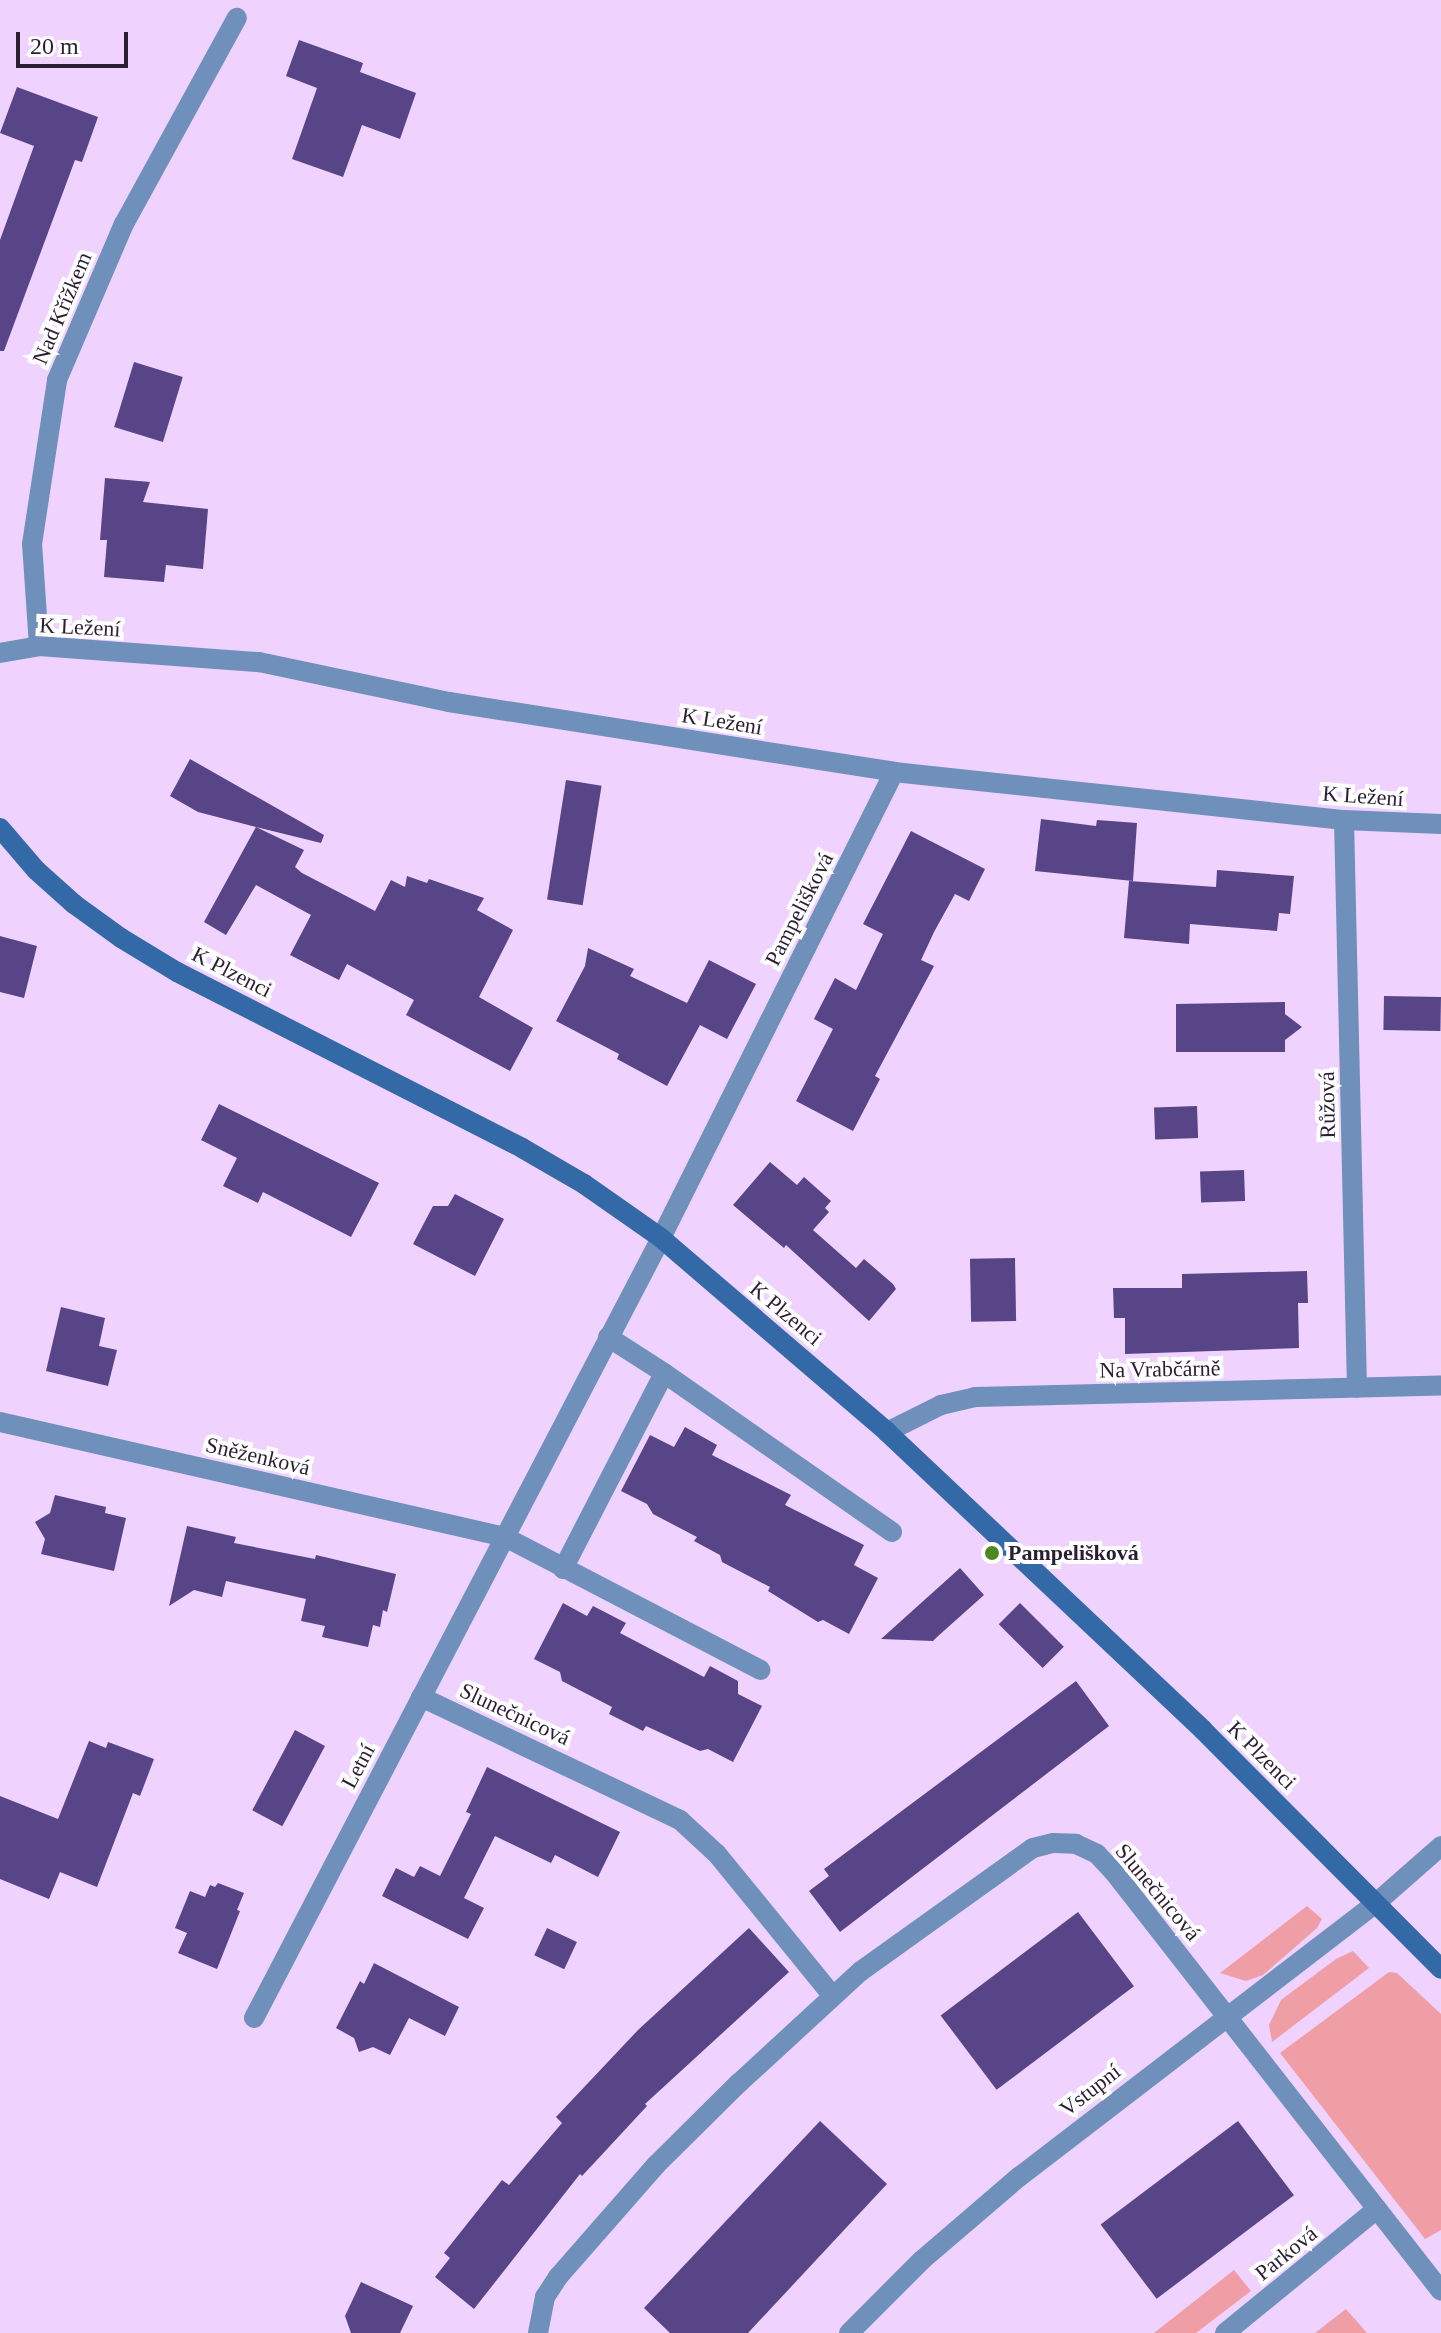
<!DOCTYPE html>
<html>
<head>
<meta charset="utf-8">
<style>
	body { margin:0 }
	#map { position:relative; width:1441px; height:2333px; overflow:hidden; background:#efd2fe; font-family:"Times New Roman",serif }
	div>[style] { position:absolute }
	.green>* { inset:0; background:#f09ea5 }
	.building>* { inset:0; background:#574588; transform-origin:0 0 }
	.lane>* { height:20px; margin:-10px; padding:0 10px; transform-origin:10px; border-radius:10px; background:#6e90bb }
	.street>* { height:20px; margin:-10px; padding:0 10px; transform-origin:10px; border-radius:10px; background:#6e90bb }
	.secondary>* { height:20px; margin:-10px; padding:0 10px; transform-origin:10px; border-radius:10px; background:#3469a7 }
	.dots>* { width:22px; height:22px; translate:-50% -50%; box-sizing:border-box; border:4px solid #fff; border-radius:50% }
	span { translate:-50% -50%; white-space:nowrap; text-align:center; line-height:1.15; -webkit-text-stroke:8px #fff; paint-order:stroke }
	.street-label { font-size:22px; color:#2b1e32 }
	.poi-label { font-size:22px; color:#2b1e32; font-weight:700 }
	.left { translate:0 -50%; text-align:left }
	.scale { position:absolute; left:16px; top:32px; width:112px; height:36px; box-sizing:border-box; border:4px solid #2b1e32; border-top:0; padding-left:10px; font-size:24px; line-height:28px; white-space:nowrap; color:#2b1e32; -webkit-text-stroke:6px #fff; paint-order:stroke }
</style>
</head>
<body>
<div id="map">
	<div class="green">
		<div style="clip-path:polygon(1307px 1906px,1322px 1919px,1317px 1928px,1263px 1975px,1246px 1981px,1220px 1973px)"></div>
		<div style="clip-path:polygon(1353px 1951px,1369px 1968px,1272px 2042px,1269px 2025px,1281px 2000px,1336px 1959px)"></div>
		<div style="clip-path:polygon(1389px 1972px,1397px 1973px,1441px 2014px,1441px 2230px,1425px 2239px,1280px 2053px)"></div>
		<div style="clip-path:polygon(1234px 2270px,1251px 2291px,1196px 2333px,1154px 2333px)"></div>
		<div style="clip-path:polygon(1346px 2309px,1367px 2333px,1315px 2333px)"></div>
	</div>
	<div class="building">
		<div style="clip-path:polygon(299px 40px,363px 63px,360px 72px,416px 93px,400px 139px,362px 125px,343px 177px,292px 159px,317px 88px,286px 76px)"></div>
		<div style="clip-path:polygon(17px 87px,98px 117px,82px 162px,75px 160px,4px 351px,0 351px,0 240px,34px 146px,0 133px)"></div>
		<div style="left:134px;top:362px;width:51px;height:68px;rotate:17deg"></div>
		<div style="clip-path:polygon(105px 478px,150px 482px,143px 502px,208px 509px,203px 569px,166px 565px,164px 582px,104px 577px,107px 540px,100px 540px)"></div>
		<div style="clip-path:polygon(190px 759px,324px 835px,321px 843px,256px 827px,304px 850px,295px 867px,302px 873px,375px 911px,391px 880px,405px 887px,407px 876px,427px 883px,429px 879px,484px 898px,477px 910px,513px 930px,479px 997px,533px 1028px,510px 1071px,406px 1015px,414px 1000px,347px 964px,339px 980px,290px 955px,311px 915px,256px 885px,226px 935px,204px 922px,256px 827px,198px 812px,170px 796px)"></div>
		<div style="left:566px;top:780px;width:36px;height:121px;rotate:9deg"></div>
		<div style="clip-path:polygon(1041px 819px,1096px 826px,1097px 820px,1137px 823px,1133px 881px,1035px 871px)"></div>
		<div style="clip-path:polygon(911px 831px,985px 869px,969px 901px,955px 894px,934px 932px,921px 960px,934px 966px,875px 1076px,880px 1079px,853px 1131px,796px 1101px,833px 1029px,814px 1019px,835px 978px,856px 990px,883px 934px,863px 924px)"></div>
		<div style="clip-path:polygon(1217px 870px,1294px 876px,1290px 914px,1279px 913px,1277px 931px,1190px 924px,1189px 944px,1124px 938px,1129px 881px,1216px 887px)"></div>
		<div style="clip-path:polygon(0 936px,37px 946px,24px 998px,0 992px)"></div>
		<div style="clip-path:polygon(588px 948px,634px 969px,630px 976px,687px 1003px,709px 960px,756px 984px,727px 1039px,700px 1025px,667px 1086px,617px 1059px,619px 1054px,556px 1021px,585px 966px)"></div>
		<div style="left:1384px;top:996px;width:57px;height:34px;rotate:1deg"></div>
		<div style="clip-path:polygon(1285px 1002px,1285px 1014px,1302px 1027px,1285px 1040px,1285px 1052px,1176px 1052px,1176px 1004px)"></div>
		<div style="clip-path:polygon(219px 1104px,379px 1183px,351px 1237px,263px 1192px,258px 1203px,223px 1186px,237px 1158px,201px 1140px)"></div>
		<div style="left:1197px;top:1106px;width:32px;height:43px;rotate:88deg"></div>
		<div style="clip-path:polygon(770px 1162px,797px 1185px,804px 1177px,831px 1201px,825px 1208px,829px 1212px,813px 1230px,856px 1268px,864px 1259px,893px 1284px,896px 1289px,869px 1321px,786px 1245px,784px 1248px,733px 1205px)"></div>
		<div style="left:1244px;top:1170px;width:31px;height:44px;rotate:88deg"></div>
		<div style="clip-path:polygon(455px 1194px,504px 1219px,475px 1276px,413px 1244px,433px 1206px,448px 1206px)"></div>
		<div style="left:1015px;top:1258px;width:63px;height:45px;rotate:89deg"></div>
		<div style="clip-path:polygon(1307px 1271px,1308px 1303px,1298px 1303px,1299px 1348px,1125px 1354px,1125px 1318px,1114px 1318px,1113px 1288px,1182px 1288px,1182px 1274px)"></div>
		<div style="clip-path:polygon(61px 1307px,105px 1318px,99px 1346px,117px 1350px,108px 1386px,46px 1371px)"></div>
		<div style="clip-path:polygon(685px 1427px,717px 1445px,712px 1455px,791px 1495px,785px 1505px,864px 1545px,854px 1565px,878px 1578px,849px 1634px,823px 1620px,818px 1622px,768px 1591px,770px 1587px,722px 1562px,720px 1555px,694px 1541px,697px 1537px,653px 1514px,647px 1504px,621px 1491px,650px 1435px,674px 1447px)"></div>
		<div style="clip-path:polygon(55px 1495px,106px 1507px,105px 1513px,126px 1518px,114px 1571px,41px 1554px,45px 1539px,35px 1522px,50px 1513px)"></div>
		<div style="clip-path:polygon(187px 1526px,236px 1537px,234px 1543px,315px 1559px,316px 1555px,396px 1574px,387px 1612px,383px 1610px,380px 1627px,373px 1625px,368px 1647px,322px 1637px,325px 1626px,301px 1621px,306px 1599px,226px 1581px,222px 1597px,194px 1590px,169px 1606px)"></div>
		<div style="clip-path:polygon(960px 1568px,984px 1595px,937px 1637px,933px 1641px,881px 1639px)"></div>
		<div style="clip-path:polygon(563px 1603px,587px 1616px,593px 1606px,626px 1623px,620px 1633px,704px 1677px,710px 1666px,738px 1681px,738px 1694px,762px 1706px,733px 1762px,708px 1749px,700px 1751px,646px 1726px,643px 1731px,609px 1714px,612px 1707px,562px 1681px,560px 1672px,534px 1659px)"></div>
		<div style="left:1020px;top:1603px;width:62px;height:30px;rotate:45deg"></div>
		<div style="clip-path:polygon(1076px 1681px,1109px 1726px,840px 1932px,809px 1891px,829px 1876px,824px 1869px)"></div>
		<div style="left:295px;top:1730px;width:34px;height:91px;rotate:28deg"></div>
		<div style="clip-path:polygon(89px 1741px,106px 1748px,108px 1742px,154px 1759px,140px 1796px,133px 1793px,97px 1887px,60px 1872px,49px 1899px,0 1879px,0 1796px,58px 1819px)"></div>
		<div style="clip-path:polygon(487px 1767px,620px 1832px,598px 1877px,555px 1855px,551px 1863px,495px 1836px,464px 1898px,484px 1908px,468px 1939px,382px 1896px,396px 1868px,414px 1877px,420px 1866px,440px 1876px,471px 1814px,466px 1812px)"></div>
		<div style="clip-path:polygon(218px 1883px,244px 1893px,237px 1910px,240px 1911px,217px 1969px,178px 1953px,187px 1933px,175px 1928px,190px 1891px,205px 1897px,210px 1885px,215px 1887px)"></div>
		<div style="left:1078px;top:1912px;width:93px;height:172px;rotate:53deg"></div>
		<div style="left:547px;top:1928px;width:33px;height:30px;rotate:25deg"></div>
		<div style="clip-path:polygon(749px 1928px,789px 1972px,645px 2104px,647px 2106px,596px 2161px,582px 2176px,580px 2174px,474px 2309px,435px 2277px,450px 2258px,444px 2253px,502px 2180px,509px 2185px,562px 2123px,556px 2117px,638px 2030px)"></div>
		<div style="clip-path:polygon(374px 1963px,459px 2007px,445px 2036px,409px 2018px,390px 2055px,373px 2047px,359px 2052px,354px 2038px,336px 2028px,360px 1981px,364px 1984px)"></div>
		<div style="clip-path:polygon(820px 2121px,887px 2184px,748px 2333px,670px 2333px,644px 2308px)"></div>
		<div style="left:1238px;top:2121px;width:93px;height:172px;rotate:53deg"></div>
		<div style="clip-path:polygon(361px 2282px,413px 2306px,400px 2333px,351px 2333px,345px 2316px)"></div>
	</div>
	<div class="lane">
		<div style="left:505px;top:1537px;width:288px;rotate:27.5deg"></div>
		<div style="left:563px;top:1569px;width:220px;rotate:-62.7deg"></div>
		<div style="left:664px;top:1373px;width:278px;rotate:34.9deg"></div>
		<div style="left:1375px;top:1904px;width:88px;rotate:-41.3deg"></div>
	</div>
	<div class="street">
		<div style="left:39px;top:646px;width:102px;rotate:-93.9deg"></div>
		<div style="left:32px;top:544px;width:166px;rotate:-81.3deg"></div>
		<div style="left:57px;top:380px;width:170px;rotate:-66.8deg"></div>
		<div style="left:124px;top:224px;width:235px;rotate:-61.3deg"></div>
		<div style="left:0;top:653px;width:40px;rotate:-10deg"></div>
		<div style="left:39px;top:646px;width:221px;rotate:4.2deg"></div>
		<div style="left:259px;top:662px;width:194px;rotate:11.9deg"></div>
		<div style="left:449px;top:702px;width:450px;rotate:8.9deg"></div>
		<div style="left:894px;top:772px;width:453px;rotate:6.1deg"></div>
		<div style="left:1344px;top:820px;width:97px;rotate:2.4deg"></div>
		<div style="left:1344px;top:820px;width:568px;rotate:88.69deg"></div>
		<div style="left:608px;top:1337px;width:67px;rotate:32.7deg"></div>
		<div style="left:0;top:1422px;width:518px;rotate:12.83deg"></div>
		<div style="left:887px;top:1432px;width:60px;rotate:-26.6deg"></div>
		<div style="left:941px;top:1405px;width:35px;rotate:-13deg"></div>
		<div style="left:975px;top:1397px;width:466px;rotate:-1.4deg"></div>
		<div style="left:421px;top:1697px;width:287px;rotate:25.4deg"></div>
		<div style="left:680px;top:1820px;width:50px;rotate:42.6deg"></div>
		<div style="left:717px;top:1854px;width:183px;rotate:50.8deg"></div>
		<div style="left:254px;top:2018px;width:880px;rotate:-62.44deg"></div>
		<div style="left:661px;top:1238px;width:521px;rotate:-63.43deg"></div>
		<div style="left:538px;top:2333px;width:37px;rotate:-79deg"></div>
		<div style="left:545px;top:2297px;width:24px;rotate:-57deg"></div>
		<div style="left:558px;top:2277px;width:149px;rotate:-48.8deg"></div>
		<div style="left:656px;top:2165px;width:117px;rotate:-44.7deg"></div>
		<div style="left:739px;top:2083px;width:166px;rotate:-42.6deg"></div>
		<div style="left:861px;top:1971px;width:211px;rotate:-35.6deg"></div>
		<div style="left:1033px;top:1848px;width:21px;rotate:-14deg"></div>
		<div style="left:1053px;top:1843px;width:23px;rotate:2deg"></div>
		<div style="left:1076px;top:1844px;width:23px;rotate:25deg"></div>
		<div style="left:1097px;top:1854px;width:25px;rotate:47deg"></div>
		<div style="left:1114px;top:1872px;width:531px;rotate:52.03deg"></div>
		<div style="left:849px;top:2333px;width:103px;rotate:-45deg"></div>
		<div style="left:922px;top:2260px;width:128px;rotate:-40.6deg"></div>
		<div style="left:1019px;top:2177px;width:449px;rotate:-37.5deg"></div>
		<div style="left:1225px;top:2333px;width:196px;rotate:-39.2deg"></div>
	</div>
	<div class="secondary">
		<div style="left:0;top:828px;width:55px;rotate:49.4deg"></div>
		<div style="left:36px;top:870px;width:51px;rotate:41.8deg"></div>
		<div style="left:74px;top:904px;width:58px;rotate:35.9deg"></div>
		<div style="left:121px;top:938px;width:66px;rotate:31.3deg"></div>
		<div style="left:177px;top:972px;width:387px;rotate:27deg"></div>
		<div style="left:522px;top:1148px;width:72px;rotate:30.1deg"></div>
		<div style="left:584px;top:1184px;width:94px;rotate:35deg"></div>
		<div style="left:661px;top:1238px;width:298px;rotate:40.6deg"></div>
		<div style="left:887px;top:1432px;width:434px;rotate:43.3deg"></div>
		<div style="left:1203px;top:1730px;width:337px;rotate:45.1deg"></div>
	</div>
	<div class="dots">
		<div style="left:992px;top:1553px;background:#4f8620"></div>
	</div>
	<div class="street-label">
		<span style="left:62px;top:308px;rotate:-67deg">Nad Křížkem</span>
		<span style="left:80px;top:627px;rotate:3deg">K Ležení</span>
		<span style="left:722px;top:721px;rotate:9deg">K Ležení</span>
		<span style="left:1363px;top:796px;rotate:4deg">K Ležení</span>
		<span style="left:799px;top:909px;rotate:-63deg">Pampelišková</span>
		<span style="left:232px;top:972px;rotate:27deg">K Plzenci</span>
		<span style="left:1327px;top:1105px;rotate:-91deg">Růžová</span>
		<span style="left:786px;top:1313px;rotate:40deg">K Plzenci</span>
		<span style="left:1160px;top:1369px;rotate:-1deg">Na Vrabčárně</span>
		<span style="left:258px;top:1456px;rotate:13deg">Sněženková</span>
		<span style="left:515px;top:1714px;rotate:25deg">Slunečnicová</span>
		<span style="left:1262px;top:1755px;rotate:45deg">K Plzenci</span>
		<span style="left:358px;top:1766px;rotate:-62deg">Letní</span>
		<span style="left:1158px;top:1892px;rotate:50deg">Slunečnicová</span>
		<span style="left:1090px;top:2090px;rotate:-38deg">Vstupní</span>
		<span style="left:1286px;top:2253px;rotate:-39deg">Parková</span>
	</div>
	<div class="poi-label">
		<span class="left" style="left:1008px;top:1553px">Pampelišková</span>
	</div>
	<div class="scale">20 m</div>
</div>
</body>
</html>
